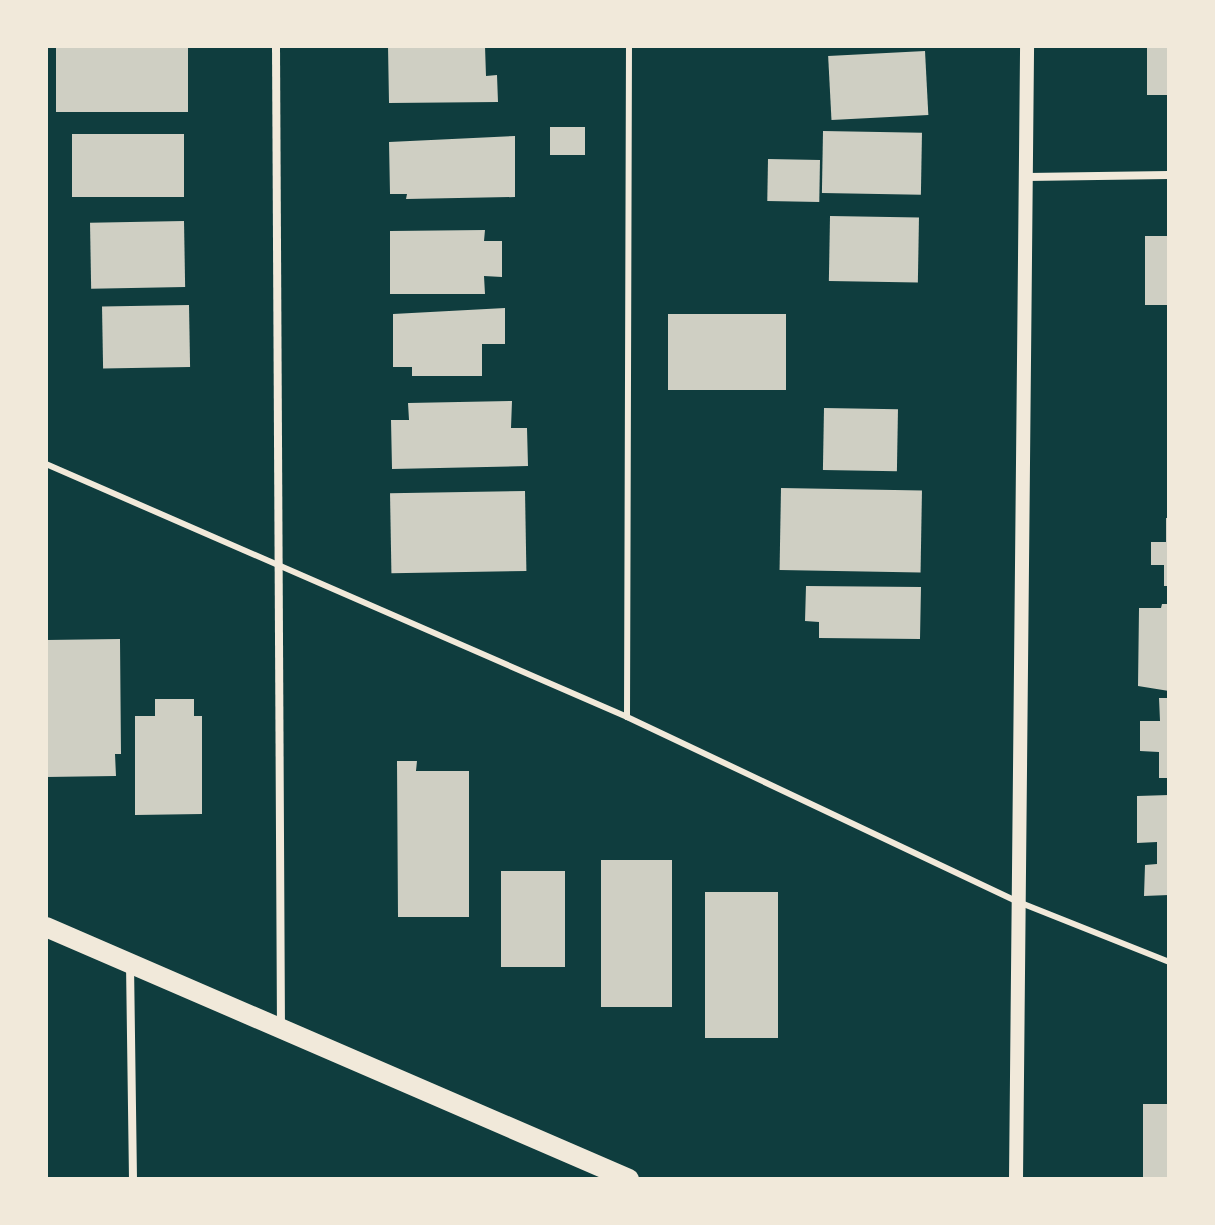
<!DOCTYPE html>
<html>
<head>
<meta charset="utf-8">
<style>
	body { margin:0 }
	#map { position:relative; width:1215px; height:1225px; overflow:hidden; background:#0f3d3e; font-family:Spectral,serif }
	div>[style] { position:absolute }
	.building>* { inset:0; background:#cfcfc3; transform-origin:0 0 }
	.service>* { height:6px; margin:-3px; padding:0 3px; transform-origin:3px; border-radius:3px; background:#f1e9da }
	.minor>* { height:8px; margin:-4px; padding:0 4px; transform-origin:4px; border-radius:4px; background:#f1e9da }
	.tertiary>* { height:14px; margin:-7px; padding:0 7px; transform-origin:7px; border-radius:7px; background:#f1e9da }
	.primary>* { height:20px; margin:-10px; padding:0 10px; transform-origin:10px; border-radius:10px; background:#f1e9da }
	span { translate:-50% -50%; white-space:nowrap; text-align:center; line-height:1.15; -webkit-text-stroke:6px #f1e9da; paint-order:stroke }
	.frame { position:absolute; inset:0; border:48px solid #f1e9da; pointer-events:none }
</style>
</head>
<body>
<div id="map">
	<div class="building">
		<div style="left:56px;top:46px;width:132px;height:66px"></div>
		<div style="clip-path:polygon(388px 46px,485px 46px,486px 76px,497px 75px,498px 102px,389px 103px)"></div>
		<div style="left:1147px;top:46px;width:22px;height:49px"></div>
		<div style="left:925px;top:51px;width:64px;height:97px;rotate:87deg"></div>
		<div style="left:585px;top:127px;width:28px;height:35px;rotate:90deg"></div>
		<div style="left:823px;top:131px;width:99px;height:62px;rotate:1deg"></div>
		<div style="left:72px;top:134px;width:112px;height:63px"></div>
		<div style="clip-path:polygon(515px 136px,515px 197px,406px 199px,407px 194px,390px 194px,389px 142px)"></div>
		<div style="left:768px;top:159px;width:52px;height:42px;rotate:1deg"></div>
		<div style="left:830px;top:216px;width:89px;height:65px;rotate:1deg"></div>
		<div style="left:184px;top:221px;width:66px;height:94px;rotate:89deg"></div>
		<div style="clip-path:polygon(485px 230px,484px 241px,502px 241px,502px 277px,484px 276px,485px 294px,390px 294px,390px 231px)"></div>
		<div style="left:1145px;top:236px;width:24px;height:69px"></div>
		<div style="left:189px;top:305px;width:62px;height:87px;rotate:89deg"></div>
		<div style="clip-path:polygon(505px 308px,505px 344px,482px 344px,482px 376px,412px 376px,412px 367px,393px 367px,393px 314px)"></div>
		<div style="left:668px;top:314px;width:118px;height:76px"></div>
		<div style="clip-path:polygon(512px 401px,511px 428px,527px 428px,528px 466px,392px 469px,391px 420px,409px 420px,408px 403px)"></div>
		<div style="left:824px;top:408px;width:74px;height:62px;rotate:1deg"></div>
		<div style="left:781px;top:488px;width:141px;height:82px;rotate:1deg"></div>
		<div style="left:525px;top:491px;width:80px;height:135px;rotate:89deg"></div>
		<div style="clip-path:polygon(1166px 518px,1169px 518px,1169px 586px,1164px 586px,1164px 565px,1151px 565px,1151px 542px,1166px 542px)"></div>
		<div style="clip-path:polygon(806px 586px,921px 587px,920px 639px,819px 638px,819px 622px,805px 621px)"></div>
		<div style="clip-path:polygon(1162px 604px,1169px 604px,1169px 691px,1138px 686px,1139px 608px,1161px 608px)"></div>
		<div style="clip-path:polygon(120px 639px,121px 754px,115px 754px,116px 776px,46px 777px,46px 640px)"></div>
		<div style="clip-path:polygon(1159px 698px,1169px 698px,1169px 778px,1159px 778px,1159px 752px,1140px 751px,1140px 721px,1160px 721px)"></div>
		<div style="clip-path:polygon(155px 699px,194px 699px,194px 716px,202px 716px,202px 814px,135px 815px,135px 716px,155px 716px)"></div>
		<div style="clip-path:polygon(397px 761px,417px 761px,416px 771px,469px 771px,469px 917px,398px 917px)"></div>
		<div style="clip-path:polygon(1169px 795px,1169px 895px,1144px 896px,1145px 865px,1157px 864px,1157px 842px,1137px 843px,1137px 796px)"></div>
		<div style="left:672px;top:860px;width:147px;height:71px;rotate:90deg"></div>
		<div style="left:501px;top:871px;width:64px;height:96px"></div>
		<div style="left:705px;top:892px;width:73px;height:146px"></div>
		<div style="left:1143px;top:1104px;width:26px;height:75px"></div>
	</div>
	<div class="service">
		<div style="left:46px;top:464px;width:634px;rotate:23.53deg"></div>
		<div style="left:627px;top:717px;width:436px;rotate:25.3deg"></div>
		<div style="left:1021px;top:903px;width:159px;rotate:21.7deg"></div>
		<div style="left:627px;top:717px;width:671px;rotate:-89.83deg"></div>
	</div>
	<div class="minor">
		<div style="left:276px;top:46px;width:979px;rotate:89.71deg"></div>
		<div style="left:1027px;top:177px;width:142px;rotate:-0.8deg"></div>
		<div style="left:130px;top:964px;width:215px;rotate:89.2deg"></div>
	</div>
	<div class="tertiary">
		<div style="left:1016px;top:1179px;width:1133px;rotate:-89.44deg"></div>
	</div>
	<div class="primary">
		<div style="left:46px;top:927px;width:635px;rotate:23.38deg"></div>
	</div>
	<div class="frame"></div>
</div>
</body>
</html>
